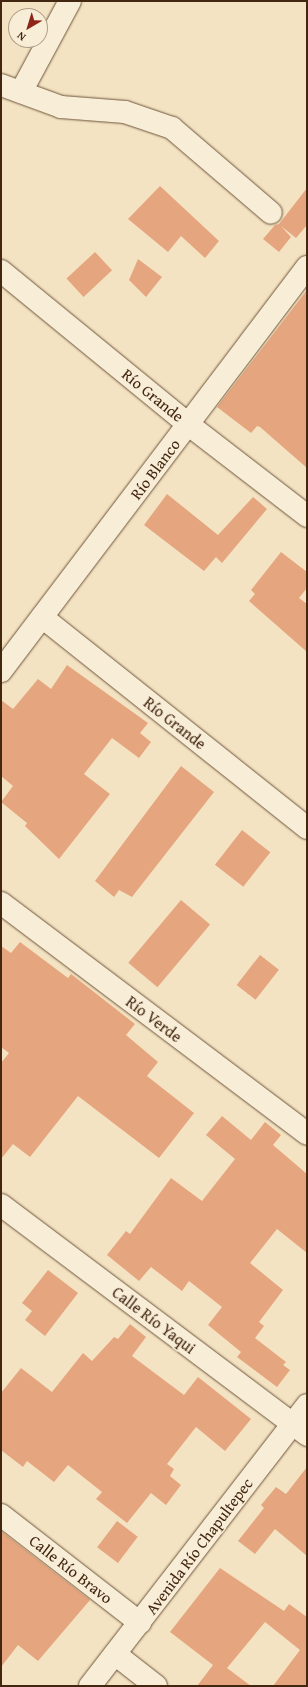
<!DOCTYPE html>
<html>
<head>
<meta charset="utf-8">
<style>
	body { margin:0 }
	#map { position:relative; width:308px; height:1687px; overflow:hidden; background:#f4e3c2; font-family:"Gentium Book Plus",serif }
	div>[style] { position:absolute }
	.building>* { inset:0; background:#e5a67f; transform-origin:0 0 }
	.roads { filter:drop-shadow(0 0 1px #6e553c) drop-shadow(0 0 1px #6e553c) }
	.minor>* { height:22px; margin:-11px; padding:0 11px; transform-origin:11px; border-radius:11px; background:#f8edd7 }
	span { translate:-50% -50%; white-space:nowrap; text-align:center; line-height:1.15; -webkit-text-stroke:3px #f8edd7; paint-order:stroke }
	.street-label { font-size:16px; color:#42260f }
	.frame { position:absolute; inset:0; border:2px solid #42260f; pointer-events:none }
	.north { position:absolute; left:8px; top:8px; width:40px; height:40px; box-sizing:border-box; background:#f8edd7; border:1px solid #af9d87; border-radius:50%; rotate:218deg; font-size:11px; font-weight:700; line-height:16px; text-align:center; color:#42260f }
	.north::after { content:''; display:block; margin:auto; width:14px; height:18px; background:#8f2418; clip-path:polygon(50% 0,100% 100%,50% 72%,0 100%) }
</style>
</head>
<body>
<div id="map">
	<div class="building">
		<div style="clip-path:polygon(160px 186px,219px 241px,205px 258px,181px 236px,168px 252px,128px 219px)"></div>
		<div style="clip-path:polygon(307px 188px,307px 225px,296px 238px,281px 226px,291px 237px,279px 252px,263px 239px,275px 225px,279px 224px)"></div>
		<div style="left:95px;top:252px;width:25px;height:39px;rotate:47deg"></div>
		<div style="clip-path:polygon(138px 259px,162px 277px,146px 297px,129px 280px)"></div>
		<div style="clip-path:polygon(307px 290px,307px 468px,260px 427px,257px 426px,251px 433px,217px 407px)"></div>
		<div style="clip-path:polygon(167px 494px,218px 535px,253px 497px,267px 509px,222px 563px,216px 557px,204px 571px,144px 525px)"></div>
		<div style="clip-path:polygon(281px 552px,307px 572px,307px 588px,299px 598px,307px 604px,307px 652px,249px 601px,255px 594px,251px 590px)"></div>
		<div style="clip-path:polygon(67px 665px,148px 723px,140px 733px,151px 742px,139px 758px,112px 738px,84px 774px,110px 794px,59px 859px,25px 826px,27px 823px,1px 802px,13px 786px,1px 776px,1px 700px,13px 709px,38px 679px,51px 689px)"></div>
		<div style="clip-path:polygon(181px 766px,214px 792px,132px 897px,119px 890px,114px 897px,95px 881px)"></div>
		<div style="left:242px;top:830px;width:36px;height:44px;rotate:38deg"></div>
		<div style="left:181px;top:900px;width:38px;height:82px;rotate:40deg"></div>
		<div style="clip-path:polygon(20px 942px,68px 978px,71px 974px,135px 1024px,126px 1035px,158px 1062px,147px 1076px,194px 1113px,159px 1158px,78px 1096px,30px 1157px,13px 1144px,1px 1159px,1px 1063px,9px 1053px,1px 1047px,1px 946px,11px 953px)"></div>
		<div style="left:260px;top:955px;width:24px;height:38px;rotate:38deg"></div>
		<div style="clip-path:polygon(222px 1116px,251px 1140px,265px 1122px,281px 1135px,273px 1145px,307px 1174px,307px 1253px,277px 1229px,250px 1263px,283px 1290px,259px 1322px,264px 1326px,255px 1338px,286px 1362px,283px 1365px,290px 1370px,277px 1387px,237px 1357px,241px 1352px,208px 1325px,222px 1307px,189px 1281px,182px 1291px,151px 1267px,139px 1281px,107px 1255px,126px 1231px,130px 1234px,171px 1178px,202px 1201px,235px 1159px,206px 1135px)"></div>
		<div style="clip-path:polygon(48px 1270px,78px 1293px,45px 1336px,25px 1320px,32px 1311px,22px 1303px)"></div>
		<div style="clip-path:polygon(130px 1324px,146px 1337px,132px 1356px,184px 1395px,198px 1377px,251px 1419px,225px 1451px,196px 1427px,167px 1464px,174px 1469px,170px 1476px,181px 1485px,166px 1505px,151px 1493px,127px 1523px,96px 1499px,102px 1492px,68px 1465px,54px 1482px,27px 1461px,23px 1467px,1px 1450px,1px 1393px,21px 1368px,52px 1392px,83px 1353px,92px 1361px,114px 1337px,118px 1339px)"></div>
		<div style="clip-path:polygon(307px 1467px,307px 1556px,275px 1529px,255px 1554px,238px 1541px,264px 1508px,261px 1505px,276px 1487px,286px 1494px)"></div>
		<div style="left:117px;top:1521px;width:26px;height:33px;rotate:37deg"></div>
		<div style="clip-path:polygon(1px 1531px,90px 1600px,38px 1661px,18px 1645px,1px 1667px)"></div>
		<div style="clip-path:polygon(220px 1568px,284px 1611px,289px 1604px,307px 1617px,307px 1686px,273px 1686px,300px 1650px,265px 1622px,227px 1668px,251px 1686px,197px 1686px,213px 1665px,170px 1632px)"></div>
	</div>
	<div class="roads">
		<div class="minor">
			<div style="left:1px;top:85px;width:64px;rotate:20.1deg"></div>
			<div style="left:61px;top:107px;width:64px;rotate:4.5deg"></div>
			<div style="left:125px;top:112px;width:50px;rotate:18.8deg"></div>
			<div style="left:172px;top:128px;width:130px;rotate:40.6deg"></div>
			<div style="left:21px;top:92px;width:103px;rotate:-61.7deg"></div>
			<div style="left:1px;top:271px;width:243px;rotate:39.3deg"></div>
			<div style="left:189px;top:425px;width:149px;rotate:37.6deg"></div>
			<div style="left:42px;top:617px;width:339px;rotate:38.5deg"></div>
			<div style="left:1px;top:671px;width:507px;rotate:-52.86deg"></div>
			<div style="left:1px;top:903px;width:383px;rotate:37deg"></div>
			<div style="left:1px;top:1205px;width:383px;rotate:36.9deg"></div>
			<div style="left:1px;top:1515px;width:176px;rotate:37.8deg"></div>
			<div style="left:115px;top:1654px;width:52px;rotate:38deg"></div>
			<div style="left:90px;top:1686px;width:355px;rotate:-52.3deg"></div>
		</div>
	</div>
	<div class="street-label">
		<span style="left:153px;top:395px;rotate:39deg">Río Grande</span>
		<span style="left:155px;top:469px;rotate:-53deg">Río Blanco</span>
		<span style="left:175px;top:723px;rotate:38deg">Río Grande</span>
		<span style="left:154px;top:1019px;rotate:37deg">Río Verde</span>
		<span style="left:154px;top:1320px;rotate:37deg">Calle Río Yaqui</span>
		<span style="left:199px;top:1546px;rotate:-53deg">Avenida Río Chapultepec</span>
		<span style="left:71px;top:1569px;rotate:38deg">Calle Río Bravo</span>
	</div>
	<div class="frame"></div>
	<div class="north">N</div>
</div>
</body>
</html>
